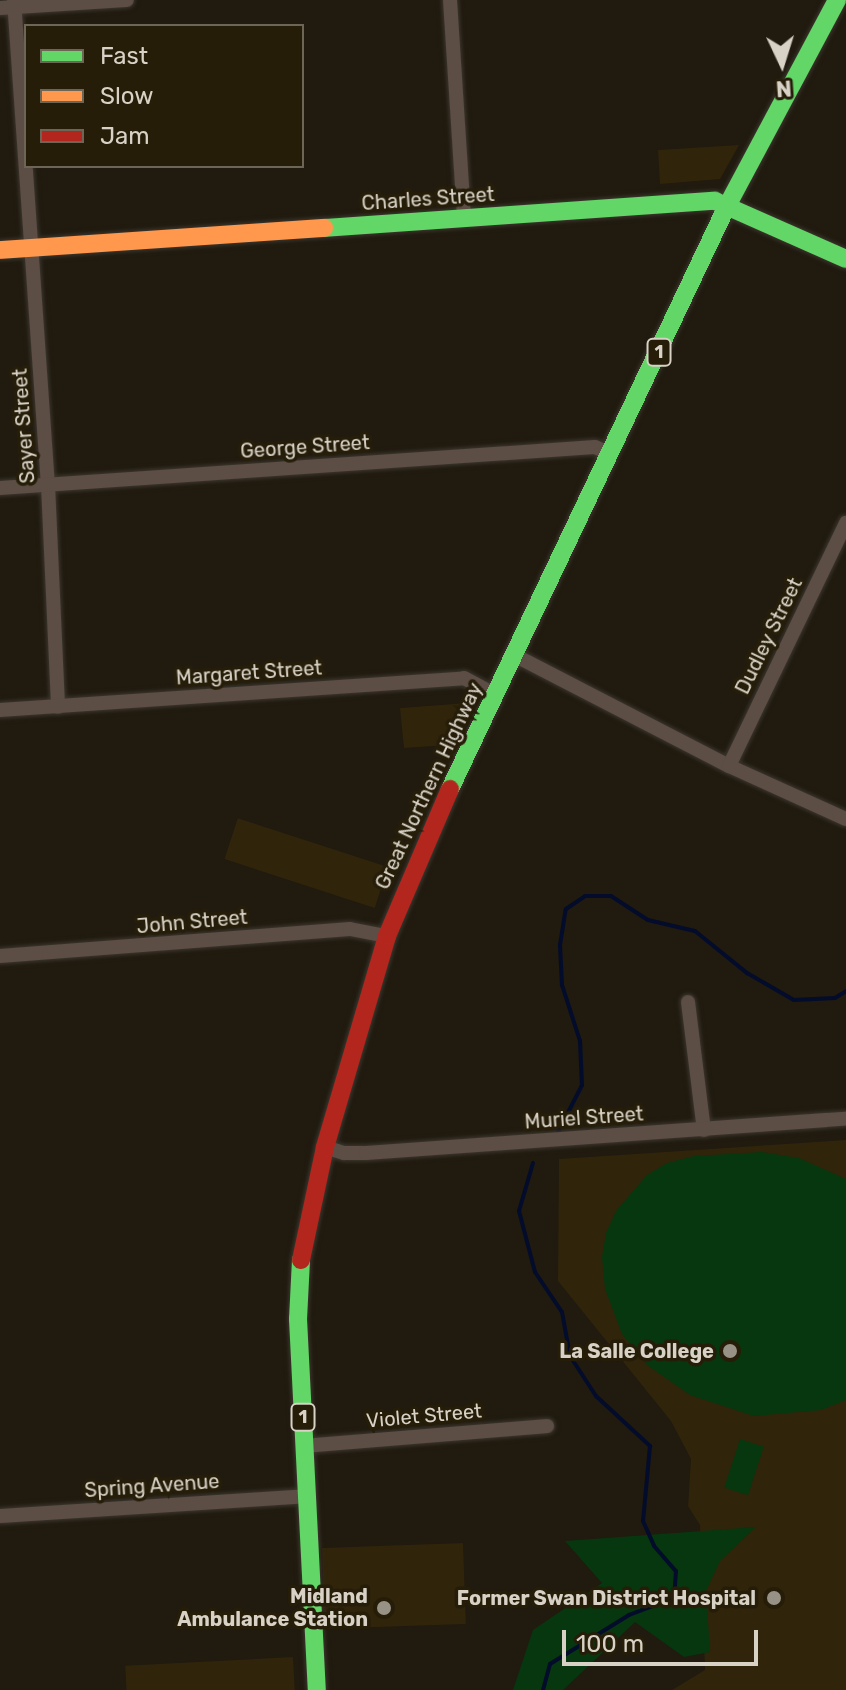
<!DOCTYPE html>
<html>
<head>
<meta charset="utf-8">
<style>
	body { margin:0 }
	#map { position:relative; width:846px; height:1690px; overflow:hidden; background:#201a0f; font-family:Rubik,sans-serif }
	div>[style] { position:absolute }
	.built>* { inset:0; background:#30240b; transform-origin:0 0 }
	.green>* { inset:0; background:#07370e; transform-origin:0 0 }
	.stream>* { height:4px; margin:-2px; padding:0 2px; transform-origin:2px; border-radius:2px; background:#030c2a }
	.roads { filter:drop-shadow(0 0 2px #3c372e) drop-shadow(0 0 2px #3c372e) }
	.street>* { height:14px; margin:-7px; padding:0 7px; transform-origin:7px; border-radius:7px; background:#5c4d45 }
	.fast>* { height:18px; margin:-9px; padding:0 9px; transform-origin:9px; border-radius:9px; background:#63d668 }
	.slow>* { height:18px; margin:-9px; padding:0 9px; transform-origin:9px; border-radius:9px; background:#ff974d }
	.jam>* { height:18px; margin:-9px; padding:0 9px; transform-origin:9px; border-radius:9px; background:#b3261e }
	.dots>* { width:22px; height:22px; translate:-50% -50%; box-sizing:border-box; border:4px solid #261d09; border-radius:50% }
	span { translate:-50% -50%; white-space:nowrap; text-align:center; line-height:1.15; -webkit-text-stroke:7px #261d09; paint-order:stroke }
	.shield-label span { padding:2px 6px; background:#261d09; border:2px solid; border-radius:6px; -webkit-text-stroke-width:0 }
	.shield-label { font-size:18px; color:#d8d2c6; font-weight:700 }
	.street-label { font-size:20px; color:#d8d2c6 }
	.poi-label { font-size:20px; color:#d8d2c6; font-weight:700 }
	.right { translate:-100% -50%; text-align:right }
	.legend { position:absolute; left:24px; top:24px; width:280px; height:144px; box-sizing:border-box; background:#261d09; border:2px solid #6d6555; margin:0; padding:10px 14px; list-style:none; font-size:24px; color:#d8d2c6 }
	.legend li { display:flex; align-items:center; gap:16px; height:40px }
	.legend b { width:40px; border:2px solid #6d6555 }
	.north { position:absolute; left:742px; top:24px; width:80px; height:80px; -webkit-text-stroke:6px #261d09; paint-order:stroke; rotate:176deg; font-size:22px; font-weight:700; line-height:32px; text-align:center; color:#d8d2c6 }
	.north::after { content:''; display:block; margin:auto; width:28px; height:36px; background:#d8d2c6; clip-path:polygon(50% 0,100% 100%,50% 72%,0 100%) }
	.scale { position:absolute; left:562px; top:1630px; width:196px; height:36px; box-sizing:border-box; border:4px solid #d8d2c6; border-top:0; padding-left:10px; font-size:24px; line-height:28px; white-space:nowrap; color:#d8d2c6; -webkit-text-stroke:6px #261d09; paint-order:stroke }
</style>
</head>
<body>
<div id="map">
	<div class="built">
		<div style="clip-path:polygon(739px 145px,720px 179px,660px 184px,658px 150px)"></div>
		<div style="clip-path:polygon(468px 703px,448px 745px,404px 748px,400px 708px)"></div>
		<div style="left:388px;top:867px;width:43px;height:158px;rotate:108deg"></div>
		<div style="clip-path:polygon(846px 1140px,846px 1690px,672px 1690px,705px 1670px,700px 1525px,688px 1506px,691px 1459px,671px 1421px,558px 1281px,559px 1159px)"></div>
		<div style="left:463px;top:1543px;width:81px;height:141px;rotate:88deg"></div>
		<div style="left:293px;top:1657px;width:33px;height:168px;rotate:87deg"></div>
	</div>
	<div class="green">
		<div style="clip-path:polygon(762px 1152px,799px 1158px,846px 1179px,846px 1400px,821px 1410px,754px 1416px,690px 1395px,647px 1365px,622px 1334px,605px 1289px,602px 1257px,606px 1233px,616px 1211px,647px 1175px,667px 1163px,694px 1156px)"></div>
		<div style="left:740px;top:1439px;width:25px;height:51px;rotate:18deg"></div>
		<div style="clip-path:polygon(756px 1527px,720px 1561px,706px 1591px,710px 1652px,684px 1657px,635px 1622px,563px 1690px,513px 1690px,533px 1630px,602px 1583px,565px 1541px)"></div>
	</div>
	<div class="stream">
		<div style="left:558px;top:1132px;width:53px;rotate:-62.9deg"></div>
		<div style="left:582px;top:1085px;width:44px;rotate:-92.6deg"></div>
		<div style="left:580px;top:1041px;width:59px;rotate:-107.8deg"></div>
		<div style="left:562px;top:985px;width:40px;rotate:-92.9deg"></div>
		<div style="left:560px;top:945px;width:36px;rotate:-81deg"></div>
		<div style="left:566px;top:909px;width:23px;rotate:-34deg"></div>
		<div style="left:585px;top:896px;width:26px"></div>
		<div style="left:611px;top:896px;width:44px;rotate:33deg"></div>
		<div style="left:648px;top:920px;width:48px;rotate:13.2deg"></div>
		<div style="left:695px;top:931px;width:67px;rotate:38.9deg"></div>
		<div style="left:747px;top:973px;width:54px;rotate:29.9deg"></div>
		<div style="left:794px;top:1000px;width:41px;rotate:-2.8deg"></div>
		<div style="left:835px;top:998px;width:13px;rotate:-32deg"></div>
		<div style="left:533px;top:1163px;width:50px;rotate:106.3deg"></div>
		<div style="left:519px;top:1211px;width:63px;rotate:75.3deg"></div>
		<div style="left:535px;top:1272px;width:48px;rotate:56deg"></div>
		<div style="left:562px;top:1312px;width:45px;rotate:79.7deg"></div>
		<div style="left:570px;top:1356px;width:48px;rotate:57deg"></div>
		<div style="left:596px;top:1396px;width:74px;rotate:42.8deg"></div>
		<div style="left:650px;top:1446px;width:75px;rotate:95.3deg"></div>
		<div style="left:643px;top:1521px;width:27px;rotate:66deg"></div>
		<div style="left:654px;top:1546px;width:33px;rotate:49deg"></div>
		<div style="left:676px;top:1571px;width:27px;rotate:94deg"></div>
		<div style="left:674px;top:1598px;width:48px;rotate:159.3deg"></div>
		<div style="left:629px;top:1615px;width:93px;rotate:148.2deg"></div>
		<div style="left:550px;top:1664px;width:27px;rotate:105deg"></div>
	</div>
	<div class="roads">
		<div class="street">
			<div style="left:14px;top:0;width:486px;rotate:86deg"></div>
			<div style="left:48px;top:485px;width:222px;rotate:87.4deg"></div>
			<div style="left:450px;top:0;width:219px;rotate:86.3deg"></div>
			<div style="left:0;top:8px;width:127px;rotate:-3.6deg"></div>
			<div style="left:0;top:488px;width:596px;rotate:-3.94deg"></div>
			<div style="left:595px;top:447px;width:17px;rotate:24deg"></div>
			<div style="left:514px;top:655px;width:242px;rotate:27.3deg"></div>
			<div style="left:729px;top:766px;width:128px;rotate:24.4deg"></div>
			<div style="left:0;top:710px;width:465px;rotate:-3.9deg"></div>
			<div style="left:464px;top:678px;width:36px;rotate:28deg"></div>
			<div style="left:729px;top:766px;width:270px;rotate:-64.3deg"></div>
			<div style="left:0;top:956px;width:351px;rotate:-4.4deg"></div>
			<div style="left:350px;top:929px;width:38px;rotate:11deg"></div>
			<div style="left:688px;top:1002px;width:129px;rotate:82.9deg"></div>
			<div style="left:325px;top:1147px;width:20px;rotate:18deg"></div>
			<div style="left:344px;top:1153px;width:22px"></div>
			<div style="left:366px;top:1153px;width:481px;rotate:-4.1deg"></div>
			<div style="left:304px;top:1446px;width:244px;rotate:-4.7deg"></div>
			<div style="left:0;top:1516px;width:307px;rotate:-3.7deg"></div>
		</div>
		<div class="fast">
			<div style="left:324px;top:228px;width:392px;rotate:-4deg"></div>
			<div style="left:715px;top:201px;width:143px;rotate:23.9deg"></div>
			<div style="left:450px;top:789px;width:645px;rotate:-64.59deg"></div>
			<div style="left:727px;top:206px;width:234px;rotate:-61.9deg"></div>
			<div style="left:301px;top:1260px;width:59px;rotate:92.9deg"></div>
			<div style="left:298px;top:1319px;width:371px;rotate:87.1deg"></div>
		</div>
		<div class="slow">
			<div style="left:0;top:250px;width:325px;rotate:-3.9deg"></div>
		</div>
		<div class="jam">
			<div style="left:301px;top:1260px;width:116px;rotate:-78deg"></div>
			<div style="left:325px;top:1147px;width:220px;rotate:-73.6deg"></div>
			<div style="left:387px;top:936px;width:160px;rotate:-66.8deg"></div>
		</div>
	</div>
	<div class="dots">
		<div style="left:730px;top:1351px;background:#989286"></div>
		<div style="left:774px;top:1598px;background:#989286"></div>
		<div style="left:384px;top:1608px;background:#989286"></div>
	</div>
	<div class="shield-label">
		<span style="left:659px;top:352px">1</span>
		<span style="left:303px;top:1417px">1</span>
	</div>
	<div class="street-label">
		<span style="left:428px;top:199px;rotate:-4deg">Charles Street</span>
		<span style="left:24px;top:426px;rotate:-94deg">Sayer Street</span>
		<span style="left:305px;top:447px;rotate:-4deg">George Street</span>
		<span style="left:769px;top:636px;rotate:-64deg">Dudley Street</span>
		<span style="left:249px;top:673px;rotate:-4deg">Margaret Street</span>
		<span style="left:429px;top:786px;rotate:-65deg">Great Northern Highway</span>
		<span style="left:192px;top:922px;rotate:-5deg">John Street</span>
		<span style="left:584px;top:1118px;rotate:-4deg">Muriel Street</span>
		<span style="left:424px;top:1416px;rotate:-5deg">Violet Street</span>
		<span style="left:152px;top:1486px;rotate:-4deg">Spring Avenue</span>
	</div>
	<div class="poi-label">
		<span class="right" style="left:714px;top:1351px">La Salle College</span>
		<span class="right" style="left:368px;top:1608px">Midland<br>Ambulance Station</span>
		<span class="right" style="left:756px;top:1598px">Former Swan District Hospital</span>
	</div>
	<ul class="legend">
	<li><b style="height:10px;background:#63d668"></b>Fast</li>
	<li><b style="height:10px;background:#ff974d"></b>Slow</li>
	<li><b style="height:10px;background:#b3261e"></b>Jam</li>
	</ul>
	<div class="north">N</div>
	<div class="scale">100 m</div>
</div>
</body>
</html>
